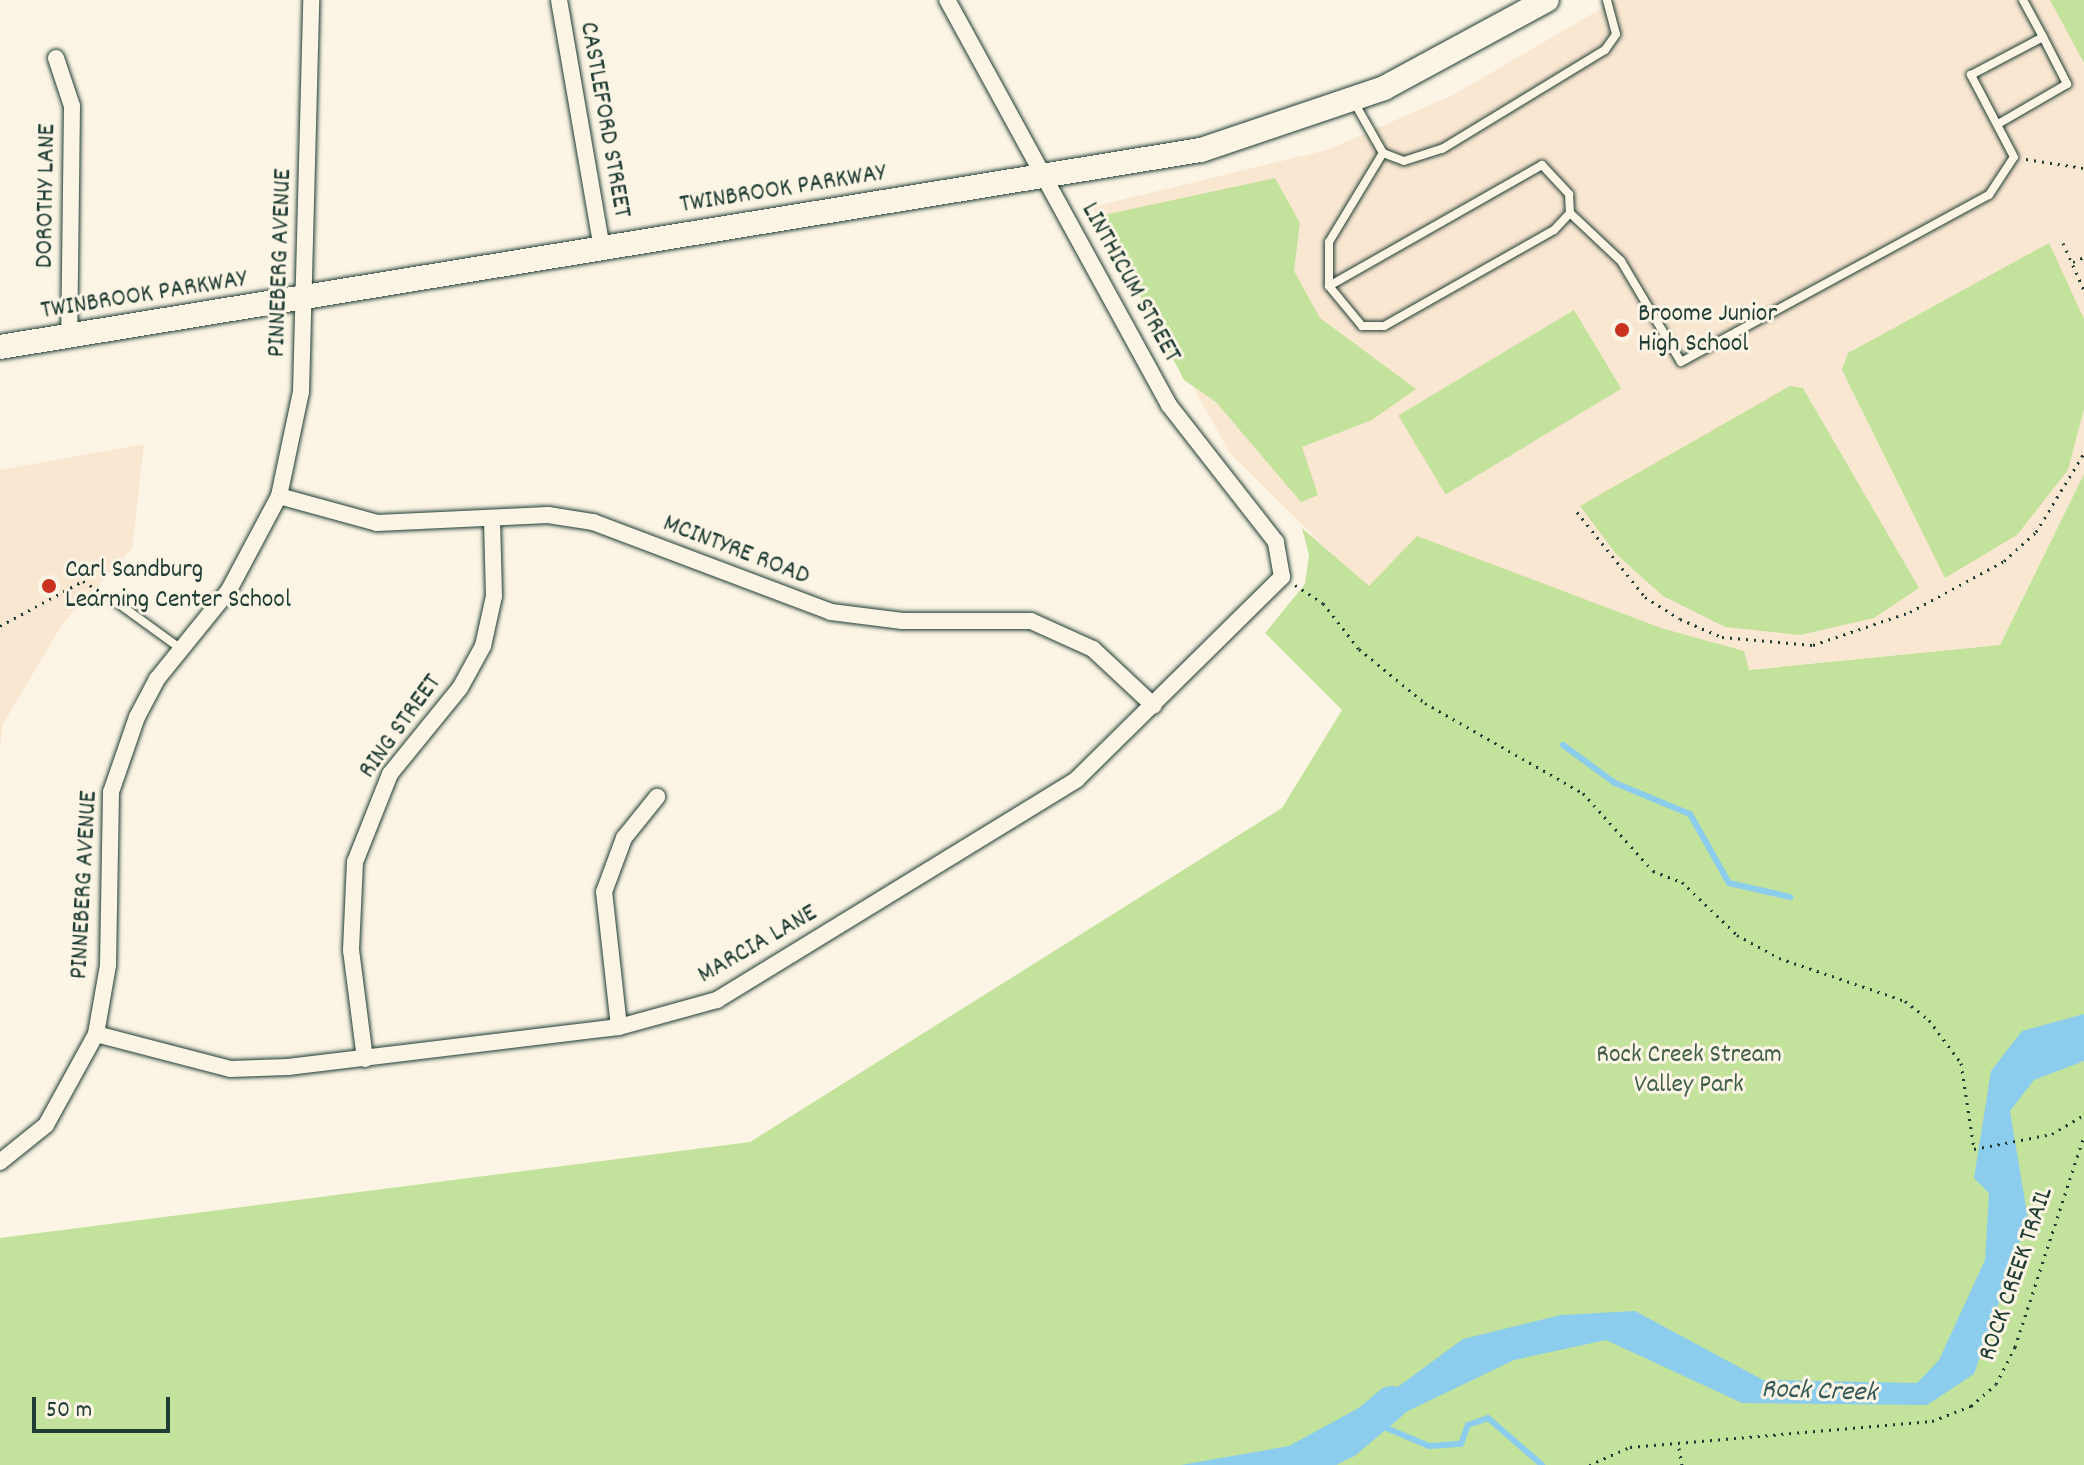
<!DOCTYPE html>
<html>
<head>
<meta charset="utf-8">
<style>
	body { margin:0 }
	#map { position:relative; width:2084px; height:1465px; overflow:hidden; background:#fcf5e5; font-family:Dekko,sans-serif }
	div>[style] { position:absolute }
	.built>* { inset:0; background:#fae7d2 }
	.green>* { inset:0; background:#c3e29b; transform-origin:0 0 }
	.water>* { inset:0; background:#8ccded }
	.stream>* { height:6px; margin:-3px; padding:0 3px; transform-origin:3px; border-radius:3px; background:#8ccded }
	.river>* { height:34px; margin:-17px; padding:0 17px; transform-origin:17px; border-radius:17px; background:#8ccded }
	.path>* { height:3px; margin-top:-1.5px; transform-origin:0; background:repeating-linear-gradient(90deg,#1f3d34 0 2px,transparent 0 8px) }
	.roads { filter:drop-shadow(0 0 2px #1f3d34) drop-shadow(0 0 2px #1f3d34) }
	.lane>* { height:8px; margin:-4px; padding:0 4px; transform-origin:4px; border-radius:4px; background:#fcf5e5 }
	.street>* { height:16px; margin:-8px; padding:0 8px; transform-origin:8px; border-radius:8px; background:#fcf5e5 }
	.secondary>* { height:24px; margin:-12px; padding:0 12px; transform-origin:12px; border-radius:12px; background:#fcf5e5 }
	.dots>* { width:22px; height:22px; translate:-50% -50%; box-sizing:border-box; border:4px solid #fcf5e5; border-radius:50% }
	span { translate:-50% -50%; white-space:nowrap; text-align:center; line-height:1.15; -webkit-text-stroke:6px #fcf5e5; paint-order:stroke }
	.street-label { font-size:26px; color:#1f3d34 }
	.poi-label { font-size:26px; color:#1f3d34 }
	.left { translate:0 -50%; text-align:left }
	.park-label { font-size:26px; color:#405e49 }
	.water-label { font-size:28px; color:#355a59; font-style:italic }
	.scale { position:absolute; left:32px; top:1397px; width:138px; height:36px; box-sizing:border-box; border:4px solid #1f3d34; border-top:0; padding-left:10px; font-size:24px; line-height:28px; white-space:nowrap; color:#1f3d34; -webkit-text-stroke:6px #fcf5e5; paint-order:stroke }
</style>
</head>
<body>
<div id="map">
	<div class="built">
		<div style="clip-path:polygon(1616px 0,2084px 0,2084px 474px,2000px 645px,1528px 691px,1429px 632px,1346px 568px,1230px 453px,1092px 207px,1327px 150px,1453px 95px)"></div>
		<div style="clip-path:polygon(144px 444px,132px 549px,63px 623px,3px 724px,0 748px,0 470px)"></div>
	</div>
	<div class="green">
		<div style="clip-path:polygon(2050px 0,2084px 0,2084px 63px)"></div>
		<div style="clip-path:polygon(1275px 178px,1300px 223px,1294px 271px,1320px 318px,1416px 389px,1372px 420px,1302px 447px,1318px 495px,1301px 502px,1216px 402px,1184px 380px,1099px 216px)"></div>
		<div style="clip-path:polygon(2049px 243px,2084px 319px,2084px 409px,2068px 470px,2017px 535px,1945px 578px,1842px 370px,1848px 353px)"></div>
		<div style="left:1574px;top:310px;width:92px;height:205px;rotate:59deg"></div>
		<div style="clip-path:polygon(1790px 386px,1803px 388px,1919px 588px,1874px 618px,1800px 635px,1725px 627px,1663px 596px,1616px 554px,1580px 506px)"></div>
		<div style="clip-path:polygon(2084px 474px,2084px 1465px,0 1465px,0 1238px,750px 1142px,1282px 808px,1342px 710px,1265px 633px,1305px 584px,1309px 555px,1302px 528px,1369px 586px,1417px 536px,1661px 628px,1744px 651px,1749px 670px,2000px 645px)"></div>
	</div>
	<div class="water">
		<div style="clip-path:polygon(2084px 1014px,2084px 1061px,2034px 1080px,2010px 1111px,2028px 1219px,1974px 1374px,1927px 1405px,1742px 1403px,1606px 1340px,1514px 1360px,1296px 1465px,1181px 1465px,1289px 1446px,1399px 1386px,1463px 1339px,1561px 1315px,1635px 1311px,1763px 1380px,1917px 1383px,1939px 1360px,1985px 1260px,1989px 1193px,1974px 1178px,1991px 1071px,2022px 1031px)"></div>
	</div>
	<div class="stream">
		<div style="left:1563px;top:745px;width:64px;rotate:36.2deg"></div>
		<div style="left:1615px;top:783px;width:81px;rotate:22.5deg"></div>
		<div style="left:1690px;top:814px;width:79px;rotate:60.5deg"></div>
		<div style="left:1729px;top:883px;width:63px;rotate:12.9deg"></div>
		<div style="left:1372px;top:1422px;width:62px;rotate:22.8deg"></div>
		<div style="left:1429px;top:1446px;width:32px;rotate:-4deg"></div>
		<div style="left:1461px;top:1444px;width:20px;rotate:-70deg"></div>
		<div style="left:1468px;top:1425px;width:21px;rotate:-19deg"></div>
		<div style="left:1488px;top:1418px;width:72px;rotate:41deg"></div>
	</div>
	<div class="river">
		<div style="left:1299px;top:1465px;width:53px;rotate:-27.1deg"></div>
		<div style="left:1346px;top:1441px;width:59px;rotate:-40.2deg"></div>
	</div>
	<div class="path">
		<div style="left:2026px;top:159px;width:59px;rotate:8.8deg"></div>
		<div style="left:2063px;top:243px;width:51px;rotate:65.9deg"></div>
		<div style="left:2073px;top:262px;width:12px;rotate:-24deg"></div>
		<div style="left:1577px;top:512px;width:109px;rotate:51.3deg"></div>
		<div style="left:1645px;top:597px;width:41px;rotate:32.2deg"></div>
		<div style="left:1680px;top:619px;width:46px;rotate:23.2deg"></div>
		<div style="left:1722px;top:637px;width:91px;rotate:5deg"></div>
		<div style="left:1813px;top:645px;width:102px;rotate:-18.8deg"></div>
		<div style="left:1910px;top:612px;width:107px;rotate:-28.5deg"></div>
		<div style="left:2004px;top:561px;width:43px;rotate:-42.2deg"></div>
		<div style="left:2036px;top:532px;width:92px;rotate:-58.7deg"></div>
		<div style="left:1295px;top:585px;width:33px;rotate:33deg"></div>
		<div style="left:1323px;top:603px;width:58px;rotate:52deg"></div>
		<div style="left:1359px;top:649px;width:85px;rotate:39.3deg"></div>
		<div style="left:1425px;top:703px;width:182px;rotate:29.7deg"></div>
		<div style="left:1583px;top:793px;width:105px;rotate:48.1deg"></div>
		<div style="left:1653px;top:871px;width:31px;rotate:21deg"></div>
		<div style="left:1682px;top:882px;width:76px;rotate:43.9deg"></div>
		<div style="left:1737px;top:935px;width:48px;rotate:28.7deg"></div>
		<div style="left:1779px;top:958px;width:133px;rotate:18.8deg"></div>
		<div style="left:1905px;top:1001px;width:31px;rotate:38deg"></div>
		<div style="left:1929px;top:1020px;width:54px;rotate:53.3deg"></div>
		<div style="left:1961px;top:1063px;width:87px;rotate:81.4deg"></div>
		<div style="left:1974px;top:1149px;width:79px;rotate:-10.9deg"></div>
		<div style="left:2052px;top:1134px;width:37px;rotate:-31deg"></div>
		<div style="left:0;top:626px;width:94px;rotate:-28.5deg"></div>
		<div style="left:83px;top:581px;width:23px;rotate:31deg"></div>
		<div style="left:1679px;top:1448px;width:17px;rotate:80deg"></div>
		<div style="left:1589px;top:1465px;width:45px;rotate:-23.7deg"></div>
		<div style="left:1630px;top:1447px;width:303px;rotate:-4.9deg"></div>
		<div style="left:1932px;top:1421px;width:42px;rotate:-21deg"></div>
		<div style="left:1971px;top:1406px;width:33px;rotate:-41deg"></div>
		<div style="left:1996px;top:1384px;width:42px;rotate:-62.8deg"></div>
		<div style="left:2015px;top:1347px;width:222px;rotate:-71.9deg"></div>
	</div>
	<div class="roads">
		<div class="lane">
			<div style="left:2023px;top:0;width:42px;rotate:61.6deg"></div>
			<div style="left:1354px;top:102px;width:59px;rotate:60.4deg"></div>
			<div style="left:1383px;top:153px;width:22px;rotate:21deg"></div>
			<div style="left:1404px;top:161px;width:40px;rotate:-18deg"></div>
			<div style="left:1442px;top:149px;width:191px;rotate:-31.3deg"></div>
			<div style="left:1605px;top:50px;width:19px;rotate:-55deg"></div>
			<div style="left:1616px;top:34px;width:35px;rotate:-105deg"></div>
			<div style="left:1570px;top:213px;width:70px;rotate:43.3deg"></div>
			<div style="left:1621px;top:261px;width:117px;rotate:59.3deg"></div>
			<div style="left:1681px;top:362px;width:350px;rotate:-28.5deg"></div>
			<div style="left:1989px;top:195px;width:45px;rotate:-56.7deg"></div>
			<div style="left:2014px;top:157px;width:93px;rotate:-117.7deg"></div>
			<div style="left:1971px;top:75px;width:81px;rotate:-27.8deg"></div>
			<div style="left:2043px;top:37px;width:53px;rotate:62.9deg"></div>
			<div style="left:2067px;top:84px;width:80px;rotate:149.9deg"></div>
			<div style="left:1329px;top:286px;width:245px;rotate:-29.6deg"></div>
			<div style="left:1542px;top:165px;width:40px;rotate:47deg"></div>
			<div style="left:1569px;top:194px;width:19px;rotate:87deg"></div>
			<div style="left:1570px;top:213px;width:23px;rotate:133deg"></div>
			<div style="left:1554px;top:230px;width:195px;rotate:150.5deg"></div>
			<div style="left:1384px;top:326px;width:22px;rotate:180deg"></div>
			<div style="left:1362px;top:326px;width:52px;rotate:-129.5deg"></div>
			<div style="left:1329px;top:286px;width:44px;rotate:-90deg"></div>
			<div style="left:1329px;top:242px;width:104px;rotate:-58.8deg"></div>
			<div style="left:115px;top:601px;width:82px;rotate:36deg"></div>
		</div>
		<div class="street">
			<div style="left:559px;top:0;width:252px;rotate:80.2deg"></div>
			<div style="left:56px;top:58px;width:51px;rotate:71.6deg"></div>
			<div style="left:72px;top:106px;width:230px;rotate:90.7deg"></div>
			<div style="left:279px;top:496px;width:102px;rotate:15.4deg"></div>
			<div style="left:377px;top:523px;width:171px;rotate:-2.7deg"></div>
			<div style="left:548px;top:515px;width:46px;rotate:8.8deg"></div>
			<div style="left:593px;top:522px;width:254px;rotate:20.7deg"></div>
			<div style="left:831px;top:612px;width:72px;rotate:7.2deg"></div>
			<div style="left:902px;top:621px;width:129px"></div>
			<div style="left:1031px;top:621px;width:68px;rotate:24.3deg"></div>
			<div style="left:1093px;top:649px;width:83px;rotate:43.1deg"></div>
			<div style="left:619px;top:1027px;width:136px;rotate:-96.3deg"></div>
			<div style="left:604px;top:892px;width:58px;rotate:-69.7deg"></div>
			<div style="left:624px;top:838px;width:53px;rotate:-51.2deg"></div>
			<div style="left:96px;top:1034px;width:138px;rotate:14.6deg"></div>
			<div style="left:230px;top:1069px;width:58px;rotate:-2deg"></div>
			<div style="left:288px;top:1067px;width:333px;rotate:-6.9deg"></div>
			<div style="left:619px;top:1027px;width:102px;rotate:-15.4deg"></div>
			<div style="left:717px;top:1000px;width:422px;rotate:-31.5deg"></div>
			<div style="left:1077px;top:779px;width:288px;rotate:-44.6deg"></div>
			<div style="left:1282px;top:577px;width:36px;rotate:-100deg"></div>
			<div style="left:1276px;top:542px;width:174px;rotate:-128deg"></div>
			<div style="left:1169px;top:405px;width:462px;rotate:-118.7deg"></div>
			<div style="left:365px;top:1059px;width:110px;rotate:-97.3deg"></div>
			<div style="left:351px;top:950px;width:88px;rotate:-87.4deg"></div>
			<div style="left:355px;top:862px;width:95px;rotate:-68.3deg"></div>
			<div style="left:390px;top:774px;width:111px;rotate:-50.9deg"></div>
			<div style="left:460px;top:688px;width:48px;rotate:-61.3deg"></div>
			<div style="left:483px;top:646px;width:51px;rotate:-77.6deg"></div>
			<div style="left:494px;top:596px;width:75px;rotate:-91.5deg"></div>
			<div style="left:0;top:1162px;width:59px;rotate:-38.8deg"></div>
			<div style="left:46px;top:1125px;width:104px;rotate:-61.2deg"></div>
			<div style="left:96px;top:1034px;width:70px;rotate:-80.1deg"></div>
			<div style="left:108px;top:965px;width:173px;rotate:-89deg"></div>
			<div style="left:111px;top:792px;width:79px;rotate:-70.9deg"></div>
			<div style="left:137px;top:717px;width:43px;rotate:-62.2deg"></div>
			<div style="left:157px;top:679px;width:114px;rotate:-51deg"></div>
			<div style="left:229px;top:590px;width:106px;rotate:-62deg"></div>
			<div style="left:279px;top:496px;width:106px;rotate:-78.1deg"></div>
			<div style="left:301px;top:392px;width:392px;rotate:-88.5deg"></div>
		</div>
		<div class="secondary">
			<div style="left:0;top:347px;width:1217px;rotate:-9.32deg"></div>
			<div style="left:1201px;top:150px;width:193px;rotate:-18.7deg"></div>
			<div style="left:1384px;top:88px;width:185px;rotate:-28.4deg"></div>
		</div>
	</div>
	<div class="dots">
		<div style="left:1622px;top:330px;background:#c8321e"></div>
		<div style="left:49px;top:586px;background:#c8321e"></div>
	</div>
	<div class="street-label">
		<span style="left:604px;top:120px;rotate:80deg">CASTLEFORD STREET</span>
		<span style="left:783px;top:190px;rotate:-9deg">TWINBROOK PARKWAY</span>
		<span style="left:47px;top:196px;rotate:-89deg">DOROTHY LANE</span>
		<span style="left:281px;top:263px;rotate:-88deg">PINNEBERG AVENUE</span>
		<span style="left:1130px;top:283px;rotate:61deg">LINTHICUM STREET</span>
		<span style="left:144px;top:296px;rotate:-9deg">TWINBROOK PARKWAY</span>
		<span style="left:736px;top:551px;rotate:21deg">MCINTYRE ROAD</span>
		<span style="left:401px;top:727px;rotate:-54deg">RING STREET</span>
		<span style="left:85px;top:885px;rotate:-87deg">PINNEBERG AVENUE</span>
		<span style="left:758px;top:945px;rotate:-30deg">MARCIA LANE</span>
		<span style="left:2017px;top:1274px;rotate:-71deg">ROCK CREEK TRAIL</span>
	</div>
	<div class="poi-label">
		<span class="left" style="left:1638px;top:330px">Broome Junior<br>High School</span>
		<span class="left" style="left:65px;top:586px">Carl Sandburg<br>Learning Center School</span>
	</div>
	<div class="park-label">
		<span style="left:1689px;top:1071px">Rock Creek Stream<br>Valley Park</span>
	</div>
	<div class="water-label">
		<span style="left:1819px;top:1393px;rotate:2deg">Rock Creek</span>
	</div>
	<div class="scale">50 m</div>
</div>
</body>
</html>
